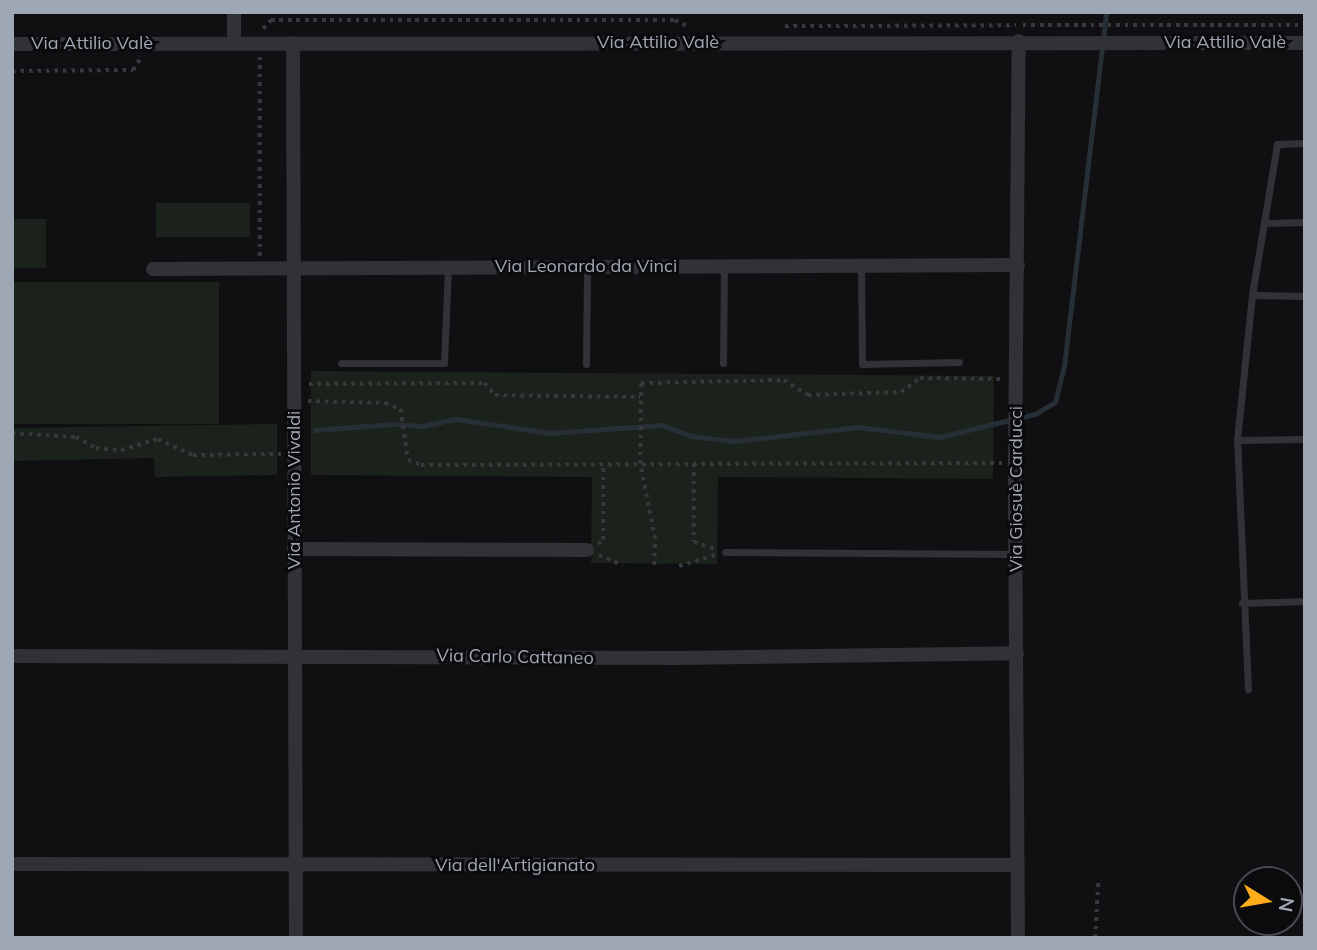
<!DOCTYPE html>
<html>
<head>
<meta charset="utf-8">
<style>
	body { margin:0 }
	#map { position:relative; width:1317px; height:950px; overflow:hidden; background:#101012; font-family:Mulish,sans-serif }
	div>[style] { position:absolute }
	.green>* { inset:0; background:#1a221b; transform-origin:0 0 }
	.stream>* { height:5px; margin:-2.5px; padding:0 2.5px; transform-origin:2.5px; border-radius:2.5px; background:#262f36 }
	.path>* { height:3.5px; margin-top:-1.75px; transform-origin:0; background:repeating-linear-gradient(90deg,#37393e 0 3.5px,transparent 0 8.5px) }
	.lane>* { height:7px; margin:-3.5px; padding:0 3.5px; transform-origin:3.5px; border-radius:3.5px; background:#313237 }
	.street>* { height:14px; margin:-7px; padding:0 7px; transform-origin:7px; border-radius:7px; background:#313237 }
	span { translate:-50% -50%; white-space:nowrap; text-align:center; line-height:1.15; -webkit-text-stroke:6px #0b0b0d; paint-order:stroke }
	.street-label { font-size:18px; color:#a0a7b4 }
	.frame { position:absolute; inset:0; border:14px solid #a0a7b4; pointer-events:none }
	.north { position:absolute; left:1233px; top:866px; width:70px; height:70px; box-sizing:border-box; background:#0b0b0d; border:2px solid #474950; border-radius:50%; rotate:101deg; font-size:19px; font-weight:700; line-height:28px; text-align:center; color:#a0a7b4 }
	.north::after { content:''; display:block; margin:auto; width:24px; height:32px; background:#ffad1b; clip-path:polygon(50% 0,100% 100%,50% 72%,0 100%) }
</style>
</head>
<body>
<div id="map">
	<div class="green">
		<div style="left:156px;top:203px;width:94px;height:34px"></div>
		<div style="left:46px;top:219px;width:49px;height:34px;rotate:90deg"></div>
		<div style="left:219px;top:282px;width:142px;height:207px;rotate:90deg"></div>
		<div style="clip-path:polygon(311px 371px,994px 376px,993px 479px,718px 477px,717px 564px,591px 563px,592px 477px,311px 475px)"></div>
		<div style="clip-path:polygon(277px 424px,277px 475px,155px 477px,154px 458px,12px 461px,12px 428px)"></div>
	</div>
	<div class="stream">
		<div style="left:315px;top:430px;width:78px;rotate:-4.4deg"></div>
		<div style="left:393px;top:424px;width:29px;rotate:4deg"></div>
		<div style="left:422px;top:426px;width:35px;rotate:-12deg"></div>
		<div style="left:456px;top:419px;width:95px;rotate:8.5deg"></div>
		<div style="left:550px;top:433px;width:112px;rotate:-4.1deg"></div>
		<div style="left:662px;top:425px;width:31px;rotate:21deg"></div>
		<div style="left:691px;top:436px;width:43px;rotate:6.6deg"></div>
		<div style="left:734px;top:441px;width:125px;rotate:-6.4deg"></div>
		<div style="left:858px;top:427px;width:82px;rotate:7deg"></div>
		<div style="left:939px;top:437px;width:99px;rotate:-13.5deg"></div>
		<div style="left:1035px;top:414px;width:23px;rotate:-31deg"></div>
		<div style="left:1055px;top:402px;width:37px;rotate:-76deg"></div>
		<div style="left:1064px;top:366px;width:356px;rotate:-83.2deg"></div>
	</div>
	<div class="path">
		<div style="left:1023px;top:25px;width:282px"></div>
		<div style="left:785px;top:26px;width:231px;rotate:-0.2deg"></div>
		<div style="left:263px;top:29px;width:12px;rotate:-48deg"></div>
		<div style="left:271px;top:20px;width:404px"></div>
		<div style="left:675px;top:20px;width:13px;rotate:27deg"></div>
		<div style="left:260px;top:57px;width:199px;rotate:90deg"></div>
		<div style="left:12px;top:71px;width:121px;rotate:-0.5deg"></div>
		<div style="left:133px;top:70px;width:13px;rotate:-58deg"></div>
		<div style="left:309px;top:384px;width:176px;rotate:-0.3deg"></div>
		<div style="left:485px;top:383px;width:16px;rotate:50deg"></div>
		<div style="left:495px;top:395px;width:145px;rotate:0.8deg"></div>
		<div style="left:308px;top:401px;width:77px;rotate:1.5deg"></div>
		<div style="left:385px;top:403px;width:17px;rotate:21deg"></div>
		<div style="left:401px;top:409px;width:51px;rotate:82.2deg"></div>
		<div style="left:408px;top:460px;width:14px;rotate:21deg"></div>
		<div style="left:421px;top:465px;width:581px;rotate:-0.2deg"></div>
		<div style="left:12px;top:433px;width:64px;rotate:3.6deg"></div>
		<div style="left:76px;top:437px;width:23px;rotate:29deg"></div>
		<div style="left:96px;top:448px;width:25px;rotate:5deg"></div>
		<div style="left:121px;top:450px;width:39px;rotate:-17deg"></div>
		<div style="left:158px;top:439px;width:38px;rotate:25deg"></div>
		<div style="left:193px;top:455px;width:88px;rotate:-0.7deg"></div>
		<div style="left:694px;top:464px;width:78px;rotate:90deg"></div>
		<div style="left:694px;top:542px;width:23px;rotate:18deg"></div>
		<div style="left:598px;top:544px;width:6px;rotate:-39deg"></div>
		<div style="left:603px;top:540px;width:76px;rotate:-90deg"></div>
		<div style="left:599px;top:555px;width:26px;rotate:23deg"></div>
		<div style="left:654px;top:565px;width:26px;rotate:-88deg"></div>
		<div style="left:655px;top:539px;width:76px;rotate:-101.3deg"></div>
		<div style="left:640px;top:464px;width:81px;rotate:-89.3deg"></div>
		<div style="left:641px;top:383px;width:143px;rotate:-1.2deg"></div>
		<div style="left:784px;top:380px;width:28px;rotate:32deg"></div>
		<div style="left:808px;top:395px;width:93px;rotate:-1.8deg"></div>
		<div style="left:901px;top:392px;width:24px;rotate:-36deg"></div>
		<div style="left:920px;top:378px;width:80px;rotate:0.7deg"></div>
		<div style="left:679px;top:566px;width:39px;rotate:-17deg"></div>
		<div style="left:1095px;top:938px;width:56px;rotate:-86.9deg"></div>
	</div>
	<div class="lane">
		<div style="left:1265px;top:223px;width:40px;rotate:-1.4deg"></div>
		<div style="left:861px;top:266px;width:98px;rotate:89.4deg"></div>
		<div style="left:862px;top:364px;width:97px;rotate:-1.2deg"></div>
		<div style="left:1252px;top:295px;width:53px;rotate:1.1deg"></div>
		<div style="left:341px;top:363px;width:103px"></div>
		<div style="left:444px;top:363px;width:96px;rotate:-87.6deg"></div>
		<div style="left:723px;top:363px;width:97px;rotate:-89.4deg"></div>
		<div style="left:586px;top:364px;width:98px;rotate:-89.4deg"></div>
		<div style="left:1237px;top:440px;width:68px;rotate:-0.8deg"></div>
		<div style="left:725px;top:552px;width:290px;rotate:0.4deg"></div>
		<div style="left:1242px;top:603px;width:63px;rotate:-1.8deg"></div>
		<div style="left:1248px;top:689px;width:249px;rotate:-92.5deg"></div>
		<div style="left:1237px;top:440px;width:146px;rotate:-84.1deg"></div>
		<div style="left:1252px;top:295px;width:153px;rotate:-80.6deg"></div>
		<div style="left:1277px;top:144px;width:28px;rotate:-2deg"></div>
	</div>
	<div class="street">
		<div style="left:234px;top:12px;width:30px;rotate:90deg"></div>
		<div style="left:293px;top:43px;width:895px;rotate:89.81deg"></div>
		<div style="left:12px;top:44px;width:1293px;rotate:-0.04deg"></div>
		<div style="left:153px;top:269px;width:865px;rotate:-0.26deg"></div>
		<div style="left:294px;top:549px;width:293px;rotate:0.2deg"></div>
		<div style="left:12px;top:656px;width:667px;rotate:0.17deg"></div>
		<div style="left:679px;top:658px;width:338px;rotate:-0.8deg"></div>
		<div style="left:12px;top:864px;width:1005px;rotate:0.06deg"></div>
		<div style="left:1018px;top:938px;width:475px;rotate:-90.4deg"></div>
		<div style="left:1015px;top:463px;width:422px;rotate:-89.5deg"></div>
	</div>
	<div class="street-label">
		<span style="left:658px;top:42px">Via Attilio Valè</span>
		<span style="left:1225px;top:42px">Via Attilio Valè</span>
		<span style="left:92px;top:43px">Via Attilio Valè</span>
		<span style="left:586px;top:266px">Via Leonardo da Vinci</span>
		<span style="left:1016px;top:489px;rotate:-90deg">Via Giosuè Carducci</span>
		<span style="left:294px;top:490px;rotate:-90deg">Via Antonio Vivaldi</span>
		<span style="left:515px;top:657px;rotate:1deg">Via Carlo Cattaneo</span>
		<span style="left:515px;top:865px">Via dell'Artigianato</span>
	</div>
	<div class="frame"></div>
	<div class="north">N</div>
</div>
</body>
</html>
